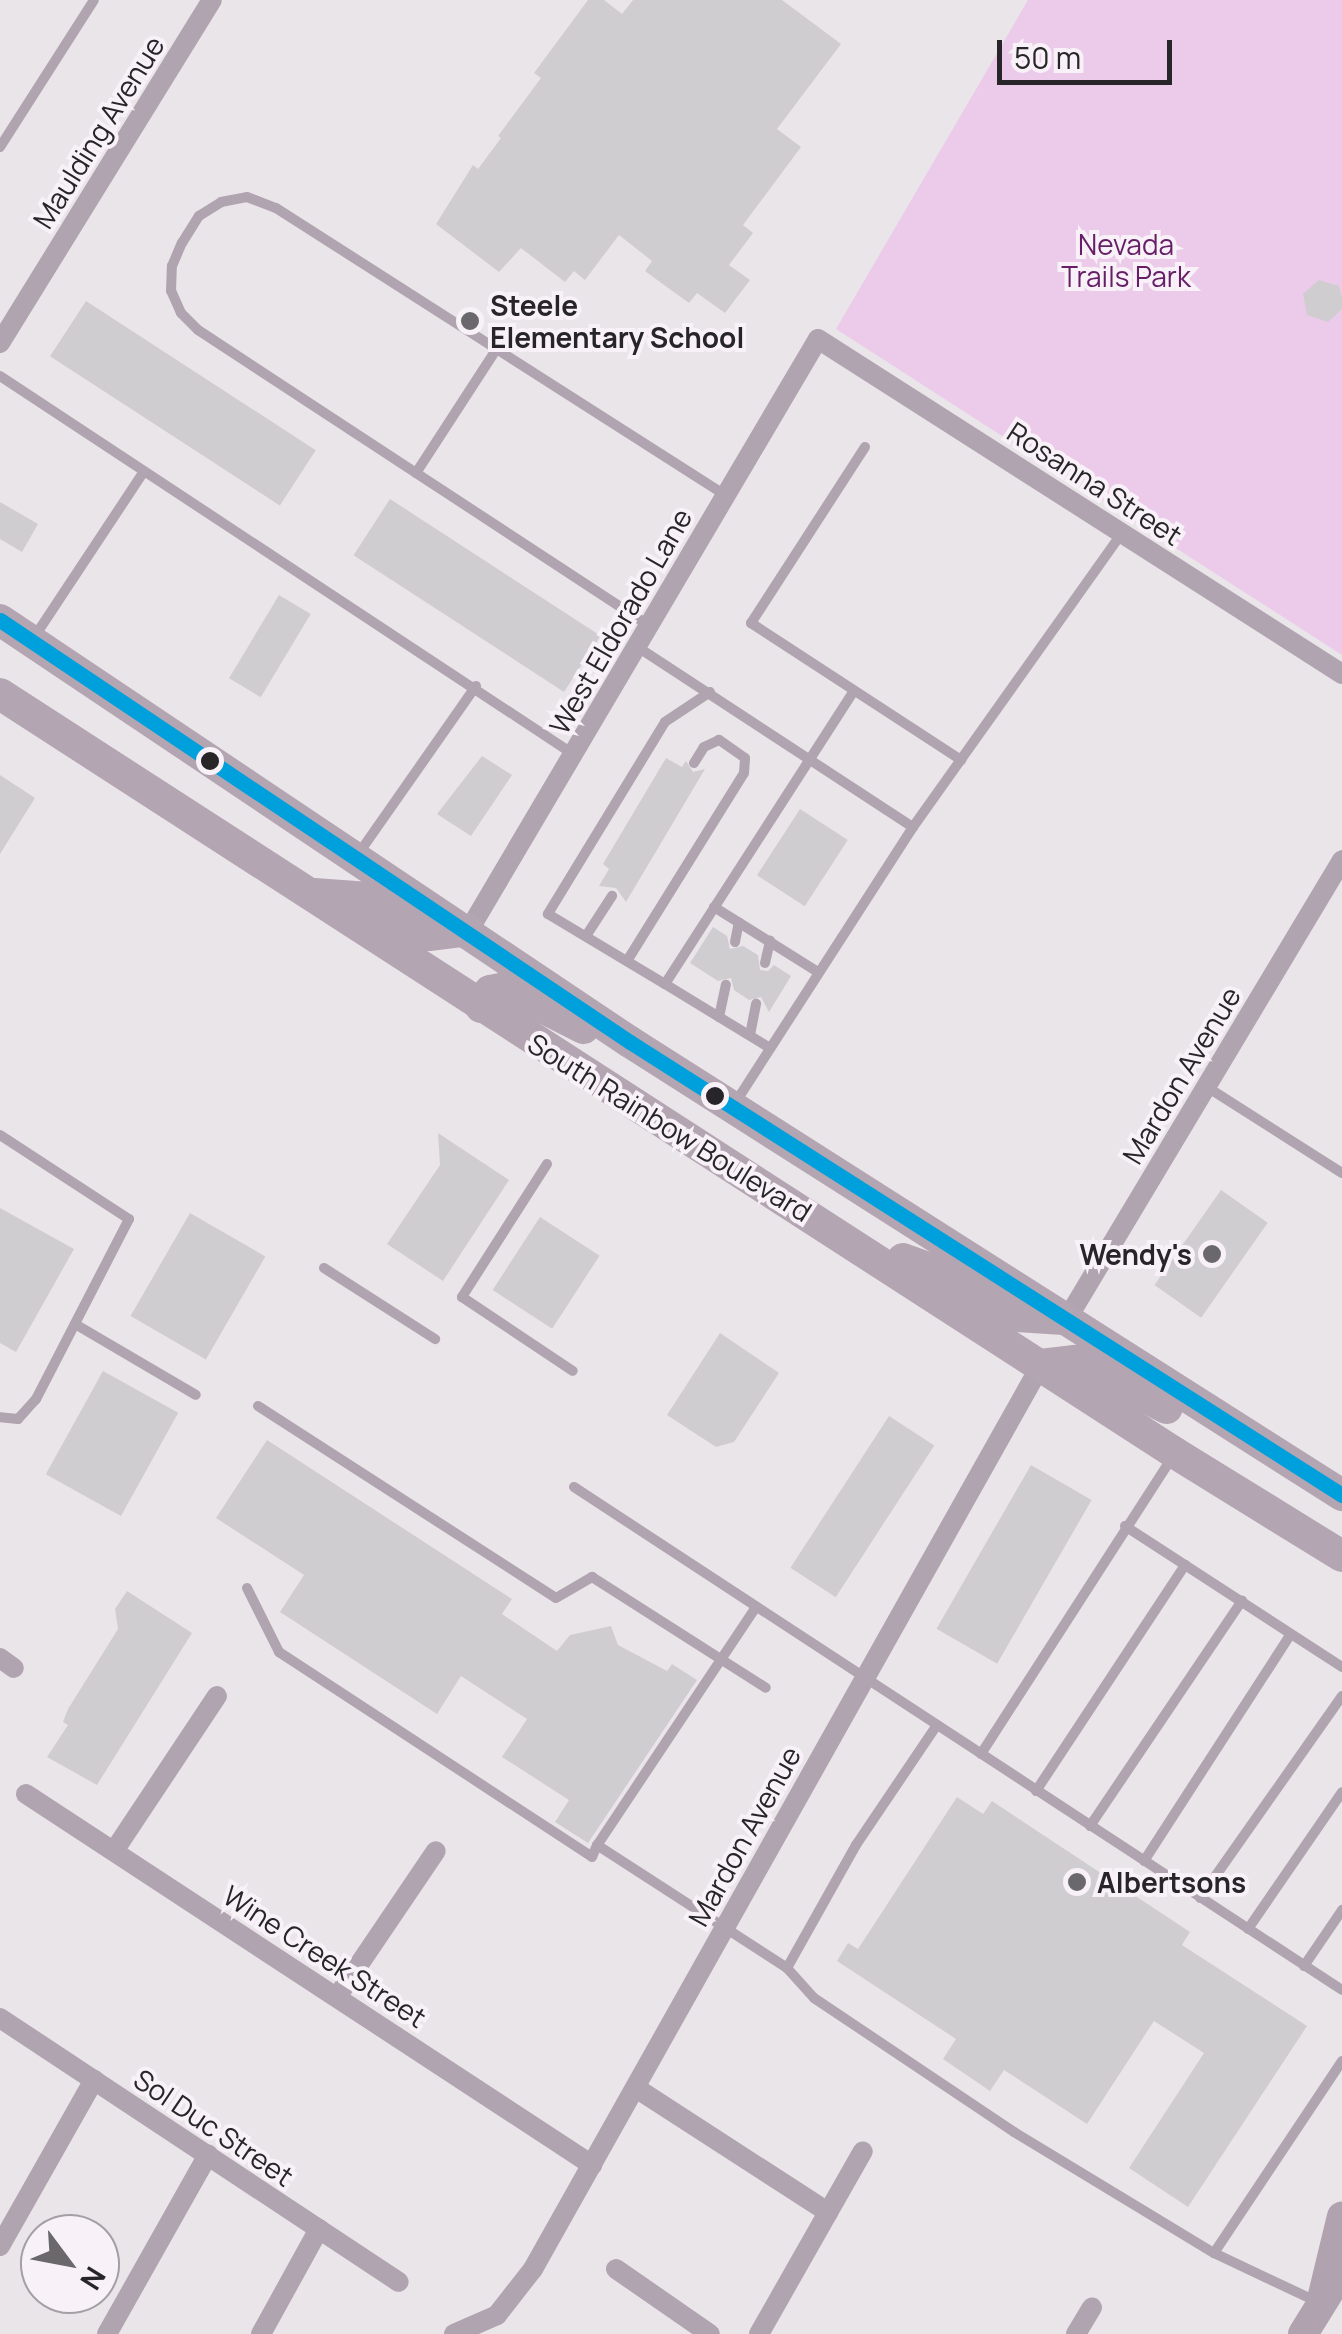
<!DOCTYPE html>
<html>
<head>
<meta charset="utf-8">
<style>
	body { margin:0 }
	#map { position:relative; width:1342px; height:2334px; overflow:hidden; background:#eae5e9; font-family:Manrope,sans-serif }
	div>[style] { position:absolute }
	.green>* { inset:0; background:#ebcbe9 }
	.building>* { inset:0; background:#d0cdd0; transform-origin:0 0 }
	.lane>* { height:10px; margin:-5px; padding:0 5px; transform-origin:5px; border-radius:5px; background:#b1a4b1 }
	.street>* { height:20px; margin:-10px; padding:0 10px; transform-origin:10px; border-radius:10px; background:#b1a4b1 }
	.secondary>* { height:30px; margin:-15px; padding:0 15px; transform-origin:15px; border-radius:15px; background:#b0a3af }
	.primary>* { height:32px; margin:-16px; padding:0 16px; transform-origin:16px; border-radius:16px; background:#b3a5b2 }
	.bus-1>* { height:15px; margin:-7.5px; padding:0 7.5px; transform-origin:7.5px; border-radius:7.5px; background:#00a0dc }
	.dots>* { width:28px; height:28px; translate:-50% -50%; box-sizing:border-box; border:5px solid #f8f1f8; border-radius:50% }
	span { translate:-50% -50%; white-space:nowrap; text-align:center; line-height:1.15; -webkit-text-stroke:8px #f8f1f8; paint-order:stroke }
	.street-label { font-size:28px; color:#272527 }
	.park-label { font-size:28px; color:#661f66 }
	.poi-label { font-size:28px; color:#272527; font-weight:700 }
	.left { translate:0 -50%; text-align:left }
	.right { translate:-100% -50%; text-align:right }
	.north { position:absolute; left:20px; top:2214px; width:100px; height:100px; box-sizing:border-box; background:#f8f1f8; border:2px solid #a49fa4; border-radius:50%; rotate:122deg; font-size:28px; font-weight:700; line-height:40px; text-align:center; color:#272527 }
	.north::after { content:''; display:block; margin:auto; width:35px; height:45px; background:#6b686b; clip-path:polygon(50% 0,100% 100%,50% 72%,0 100%) }
	.scale { position:absolute; left:997px; top:40px; width:175px; height:45px; box-sizing:border-box; border:5px solid #272527; border-top:0; padding-left:12px; font-size:30px; line-height:35px; white-space:nowrap; color:#272527; -webkit-text-stroke:8px #f8f1f8; paint-order:stroke }
</style>
</head>
<body>
<div id="map">
	<div class="green">
		<div style="clip-path:polygon(1028px 0,1342px 0,1342px 655px,836px 329px)"></div>
	</div>
	<div class="building">
		<div style="clip-path:polygon(588px 0,604px 0,622px 14px,633px 0,782px 0,841px 44px,777px 129px,801px 147px,743px 225px,753px 233px,729px 265px,750px 280px,725px 313px,697px 293px,689px 303px,660px 282px,645px 271px,652px 261px,619px 235px,585px 280px,574px 271px,565px 282px,521px 248px,499px 272px,436px 224px,473px 165px,478px 169px,501px 138px,498px 136px,541px 78px,534px 73px)"></div>
		<div style="clip-path:polygon(1319px 280px,1339px 286px,1342px 298px,1342px 309px,1328px 322px,1307px 315px,1303px 294px)"></div>
		<div style="left:86px;top:301px;width:274px;height:66px;rotate:33deg"></div>
		<div style="left:390px;top:499px;width:251px;height:67px;rotate:33deg"></div>
		<div style="clip-path:polygon(0 502px,38px 524px,22px 552px,0 539px)"></div>
		<div style="left:279px;top:595px;width:37px;height:97px;rotate:31deg"></div>
		<div style="clip-path:polygon(482px 756px,512px 775px,471px 836px,437px 814px)"></div>
		<div style="clip-path:polygon(666px 758px,682px 767px,686px 761px,693px 772px,705px 769px,626px 902px,616px 888px,599px 886px,609px 869px,603px 864px)"></div>
		<div style="clip-path:polygon(0 775px,35px 798px,0 854px)"></div>
		<div style="left:800px;top:809px;width:57px;height:79px;rotate:33deg"></div>
		<div style="clip-path:polygon(713px 927px,727px 936px,730px 949px,743px 946px,758px 955px,760px 970px,768px 971px,774px 965px,791px 976px,769px 1012px,761px 997px,749px 1000px,734px 990px,731px 978px,718px 981px,690px 963px)"></div>
		<div style="clip-path:polygon(438px 1133px,509px 1180px,443px 1281px,387px 1244px,440px 1165px)"></div>
		<div style="left:1221px;top:1190px;width:57px;height:116px;rotate:35deg"></div>
		<div style="clip-path:polygon(0 1208px,74px 1249px,16px 1352px,0 1343px)"></div>
		<div style="left:190px;top:1213px;width:87px;height:119px;rotate:30deg"></div>
		<div style="left:540px;top:1217px;width:71px;height:87px;rotate:33deg"></div>
		<div style="clip-path:polygon(720px 1333px,779px 1373px,734px 1442px,716px 1447px,667px 1415px)"></div>
		<div style="left:103px;top:1371px;width:86px;height:118px;rotate:29deg"></div>
		<div style="left:889px;top:1416px;width:54px;height:181px;rotate:33deg"></div>
		<div style="clip-path:polygon(267px 1440px,512px 1599px,502px 1614px,557px 1651px,570px 1635px,611px 1626px,618px 1645px,667px 1671px,672px 1664px,697px 1680px,588px 1843px,555px 1822px,569px 1800px,502px 1757px,527px 1719px,461px 1676px,437px 1714px,280px 1612px,304px 1575px,216px 1518px)"></div>
		<div style="left:1031px;top:1465px;width:70px;height:189px;rotate:30deg"></div>
		<div style="clip-path:polygon(127px 1591px,192px 1633px,97px 1785px,47px 1757px,68px 1725px,63px 1722px,68px 1709px,118px 1629px,115px 1609px)"></div>
		<div style="clip-path:polygon(957px 1797px,983px 1814px,992px 1801px,1190px 1932px,1182px 1945px,1307px 2026px,1188px 2207px,1129px 2168px,1204px 2053px,1154px 2021px,1087px 2124px,1004px 2070px,990px 2091px,943px 2059px,956px 2039px,837px 1961px,848px 1943px,858px 1949px)"></div>
	</div>
	<div class="lane">
		<div style="left:0;top:147px;width:174px;rotate:-57.4deg"></div>
		<div style="left:0;top:376px;width:686px;rotate:33.41deg"></div>
		<div style="left:865px;top:447px;width:210px;rotate:122.9deg"></div>
		<div style="left:751px;top:623px;width:251px;rotate:33.1deg"></div>
		<div style="left:416px;top:473px;width:147px;rotate:-57deg"></div>
		<div style="left:648px;top:625px;width:538px;rotate:-146.75deg"></div>
		<div style="left:198px;top:330px;width:24px;rotate:-135deg"></div>
		<div style="left:181px;top:313px;width:24px;rotate:-114deg"></div>
		<div style="left:171px;top:291px;width:25px;rotate:-88deg"></div>
		<div style="left:172px;top:266px;width:25px;rotate:-67deg"></div>
		<div style="left:182px;top:243px;width:32px;rotate:-58deg"></div>
		<div style="left:199px;top:216px;width:26px;rotate:-32deg"></div>
		<div style="left:221px;top:202px;width:26px;rotate:-11deg"></div>
		<div style="left:247px;top:197px;width:31px;rotate:21deg"></div>
		<div style="left:276px;top:208px;width:533px;rotate:32.59deg"></div>
		<div style="left:33px;top:639px;width:199px;rotate:-56.5deg"></div>
		<div style="left:636px;top:646px;width:331px;rotate:33.2deg"></div>
		<div style="left:913px;top:827px;width:331px;rotate:122.8deg"></div>
		<div style="left:710px;top:692px;width:54px;rotate:146.3deg"></div>
		<div style="left:665px;top:722px;width:225px;rotate:121.4deg"></div>
		<div style="left:548px;top:914px;width:136px;rotate:30.9deg"></div>
		<div style="left:665px;top:984px;width:347px;rotate:-57.2deg"></div>
		<div style="left:913px;top:827px;width:359px;rotate:-54.6deg"></div>
		<div style="left:359px;top:853px;width:204px;rotate:-55deg"></div>
		<div style="left:714px;top:907px;width:123px;rotate:32deg"></div>
		<div style="left:586px;top:936px;width:48px;rotate:-57deg"></div>
		<div style="left:735px;top:942px;width:20px;rotate:-79deg"></div>
		<div style="left:627px;top:961px;width:221px;rotate:-58.1deg"></div>
		<div style="left:744px;top:773px;width:15px;rotate:-86deg"></div>
		<div style="left:745px;top:758px;width:32px;rotate:-145deg"></div>
		<div style="left:719px;top:740px;width:17px;rotate:155deg"></div>
		<div style="left:704px;top:747px;width:19px;rotate:122deg"></div>
		<div style="left:765px;top:963px;width:23px;rotate:-77deg"></div>
		<div style="left:665px;top:984px;width:123px;rotate:31.4deg"></div>
		<div style="left:719px;top:1017px;width:33px;rotate:-78deg"></div>
		<div style="left:750px;top:1035px;width:32px;rotate:-79deg"></div>
		<div style="left:1207px;top:1087px;width:160px;rotate:32.5deg"></div>
		<div style="left:0;top:1135px;width:154px;rotate:33.1deg"></div>
		<div style="left:129px;top:1219px;width:203px;rotate:117.3deg"></div>
		<div style="left:36px;top:1399px;width:27px;rotate:132deg"></div>
		<div style="left:18px;top:1419px;width:18px;rotate:-174deg"></div>
		<div style="left:547px;top:1164px;width:158px;rotate:122.6deg"></div>
		<div style="left:462px;top:1297px;width:133px;rotate:33.7deg"></div>
		<div style="left:324px;top:1268px;width:132px;rotate:32.6deg"></div>
		<div style="left:75px;top:1324px;width:140px;rotate:30.4deg"></div>
		<div style="left:258px;top:1406px;width:354px;rotate:32.8deg"></div>
		<div style="left:556px;top:1598px;width:42px;rotate:-30.3deg"></div>
		<div style="left:592px;top:1577px;width:206px;rotate:32.5deg"></div>
		<div style="left:574px;top:1487px;width:918px;rotate:33.22deg"></div>
		<div style="left:1125px;top:1526px;width:259px;rotate:33deg"></div>
		<div style="left:247px;top:1588px;width:72px;rotate:63.4deg"></div>
		<div style="left:279px;top:1652px;width:374px;rotate:33.2deg"></div>
		<div style="left:592px;top:1857px;width:13px;rotate:-67deg"></div>
		<div style="left:756px;top:1607px;width:286px;rotate:123.7deg"></div>
		<div style="left:597px;top:1845px;width:226px;rotate:32.9deg"></div>
		<div style="left:787px;top:1968px;width:40px;rotate:48deg"></div>
		<div style="left:814px;top:1998px;width:241px;rotate:33.8deg"></div>
		<div style="left:1014px;top:2132px;width:234px;rotate:31.2deg"></div>
		<div style="left:1214px;top:2253px;width:117px;rotate:25.3deg"></div>
		<div style="left:981px;top:1754px;width:352px;rotate:-57.2deg"></div>
		<div style="left:1036px;top:1791px;width:271px;rotate:-56.6deg"></div>
		<div style="left:1090px;top:1826px;width:272px;rotate:-56deg"></div>
		<div style="left:1144px;top:1861px;width:270px;rotate:-57.1deg"></div>
		<div style="left:1200px;top:1898px;width:247px;rotate:-54.9deg"></div>
		<div style="left:1248px;top:1929px;width:166px;rotate:-55.5deg"></div>
		<div style="left:1304px;top:1966px;width:68px;rotate:-55.8deg"></div>
		<div style="left:787px;top:1968px;width:141px;rotate:-60.7deg"></div>
		<div style="left:856px;top:1845px;width:145px;rotate:-56deg"></div>
		<div style="left:1214px;top:2253px;width:231px;rotate:-56.3deg"></div>
	</div>
	<div class="street">
		<div style="left:0;top:343px;width:403px;rotate:-58.3deg"></div>
		<div style="left:469px;top:930px;width:686px;rotate:-59.44deg"></div>
		<div style="left:818px;top:339px;width:622px;rotate:32.59deg"></div>
		<div style="left:1067px;top:1319px;width:535px;rotate:-59.07deg"></div>
		<div style="left:0;top:1658px;width:17px;rotate:36deg"></div>
		<div style="left:26px;top:1794px;width:677px;rotate:33.24deg"></div>
		<div style="left:114px;top:1851px;width:186px;rotate:-56.4deg"></div>
		<div style="left:337px;top:1997px;width:176px;rotate:-55.9deg"></div>
		<div style="left:0;top:2018px;width:478px;rotate:33.5deg"></div>
		<div style="left:636px;top:2088px;width:229px;rotate:32.9deg"></div>
		<div style="left:0;top:2246px;width:191px;rotate:-60.5deg"></div>
		<div style="left:616px;top:2269px;width:114px;rotate:34.7deg"></div>
		<div style="left:107px;top:2334px;width:206px;rotate:-60.6deg"></div>
		<div style="left:261px;top:2334px;width:120px;rotate:-61.1deg"></div>
		<div style="left:454px;top:2334px;width:47px;rotate:-23.8deg"></div>
		<div style="left:497px;top:2315px;width:58px;rotate:-52deg"></div>
		<div style="left:533px;top:2269px;width:1037px;rotate:-60.67deg"></div>
		<div style="left:759px;top:2334px;width:210px;rotate:-60.4deg"></div>
		<div style="left:1076px;top:2334px;width:31px;rotate:-59deg"></div>
	</div>
	<div class="secondary">
		<div style="left:1321px;top:2303px;width:89px;rotate:-76.4deg"></div>
		<div style="left:1303px;top:2334px;width:55px;rotate:-58.3deg"></div>
	</div>
	<div class="primary">
		<div style="left:0;top:620px;width:758px;rotate:33.82deg"></div>
		<div style="left:630px;top:1042px;width:844px;rotate:32.47deg"></div>
		<div style="left:0;top:694px;width:1399px;rotate:32.86deg"></div>
		<div style="left:1175px;top:1453px;width:196px;rotate:31.7deg"></div>
		<div style="left:314px;top:894px;width:55px;rotate:4.2deg"></div>
		<div style="left:369px;top:898px;width:70px;rotate:31.7deg"></div>
		<div style="left:429px;top:935px;width:40px;rotate:-7.1deg"></div>
		<div style="left:481px;top:1007px;width:18px;rotate:-61deg"></div>
		<div style="left:490px;top:991px;width:15px;rotate:-11deg"></div>
		<div style="left:505px;top:988px;width:88px;rotate:27.1deg"></div>
		<div style="left:903px;top:1259px;width:53px;rotate:19.8deg"></div>
		<div style="left:953px;top:1277px;width:73px;rotate:32.2deg"></div>
		<div style="left:1015px;top:1316px;width:49px;rotate:3.5deg"></div>
		<div style="left:1041px;top:1365px;width:34px;rotate:-7deg"></div>
		<div style="left:1075px;top:1361px;width:103px;rotate:27.1deg"></div>
	</div>
	<div class="bus-1">
		<div style="left:0;top:620px;width:758px;rotate:33.82deg"></div>
		<div style="left:630px;top:1042px;width:844px;rotate:32.47deg"></div>
	</div>
	<div class="dots">
		<div style="left:470px;top:321px;background:#6b686b"></div>
		<div style="left:210px;top:761px;background:#272527"></div>
		<div style="left:715px;top:1096px;background:#272527"></div>
		<div style="left:1212px;top:1254px;background:#6b686b"></div>
		<div style="left:1077px;top:1882px;background:#6b686b"></div>
	</div>
	<div class="street-label">
		<span style="left:98px;top:132px;rotate:-58deg">Maulding Avenue</span>
		<span style="left:1095px;top:483px;rotate:33deg">Rosanna Street</span>
		<span style="left:620px;top:621px;rotate:-60deg">West Eldorado Lane</span>
		<span style="left:1181px;top:1075px;rotate:-59deg">Mardon Avenue</span>
		<span style="left:670px;top:1127px;rotate:32deg">South Rainbow Boulevard</span>
		<span style="left:744px;top:1836px;rotate:-61deg">Mardon Avenue</span>
		<span style="left:325px;top:1956px;rotate:33deg">Wine Creek Street</span>
		<span style="left:214px;top:2127px;rotate:34deg">Sol Duc Street</span>
	</div>
	<div class="park-label">
		<span style="left:1126px;top:260px">Nevada<br>Trails Park</span>
	</div>
	<div class="poi-label">
		<span class="left" style="left:490px;top:321px">Steele<br>Elementary School</span>
		<span class="right" style="left:1192px;top:1254px">Wendy's</span>
		<span class="left" style="left:1097px;top:1882px">Albertsons</span>
	</div>
	<div class="north">N</div>
	<div class="scale">50 m</div>
</div>
</body>
</html>
